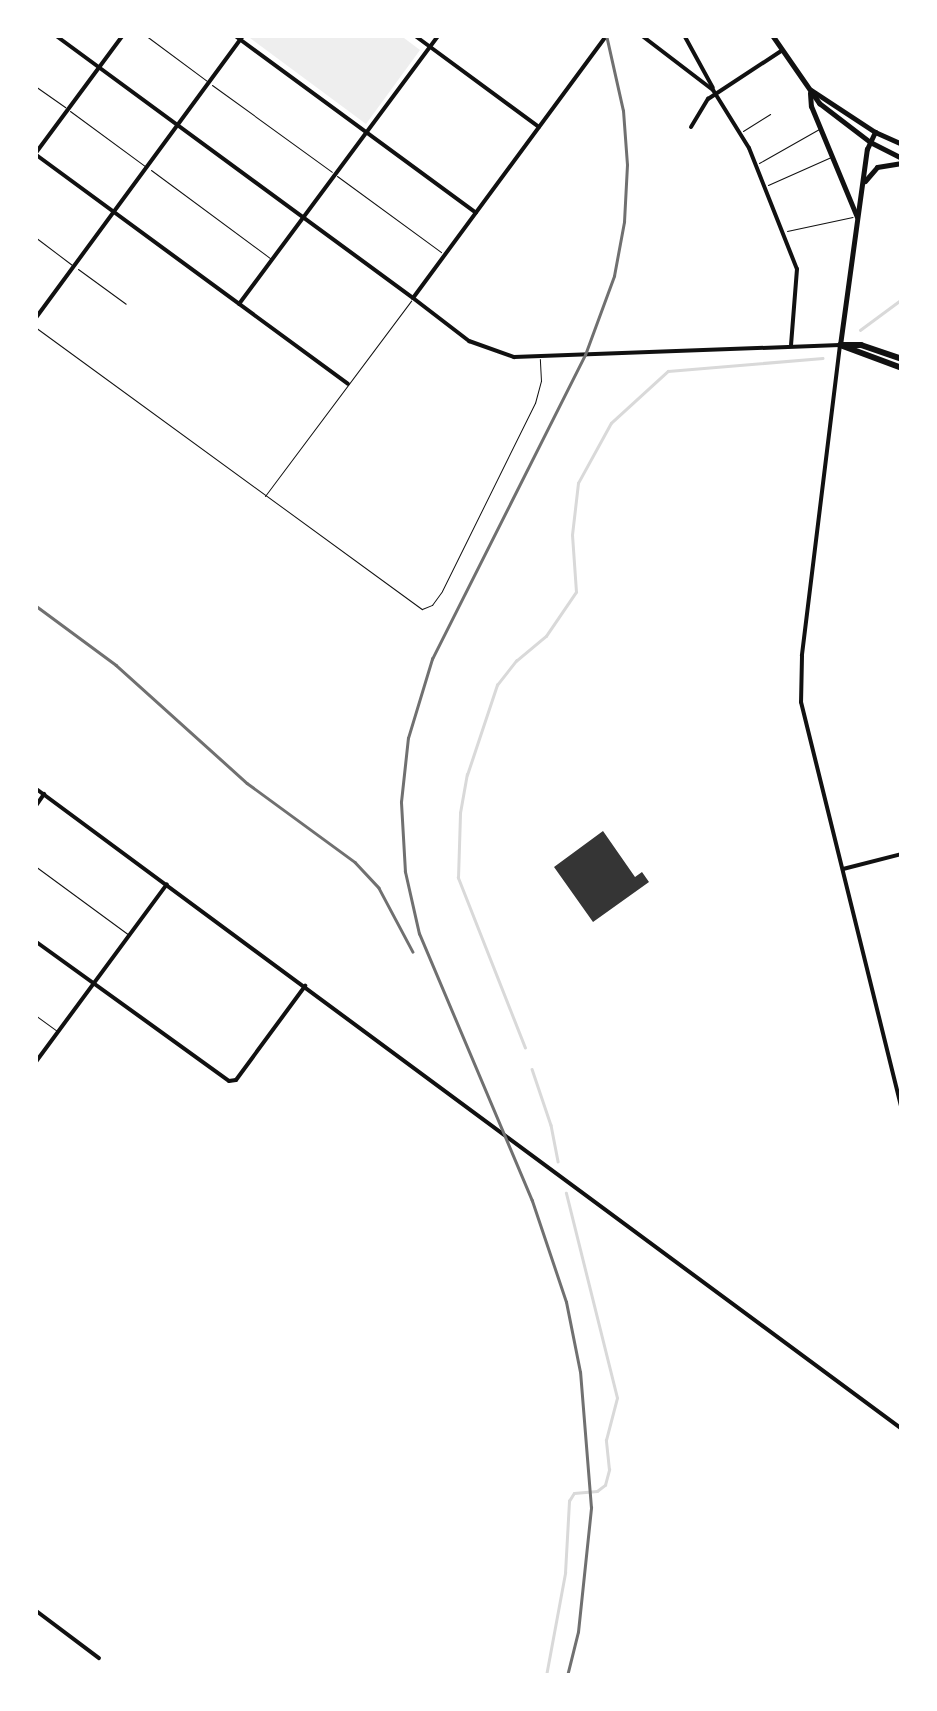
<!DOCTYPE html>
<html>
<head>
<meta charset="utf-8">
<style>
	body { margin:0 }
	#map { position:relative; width:937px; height:1711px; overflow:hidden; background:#fff; font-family:Commissioner,sans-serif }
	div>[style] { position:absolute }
	.green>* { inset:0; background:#eee }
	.stream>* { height:2.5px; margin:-1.25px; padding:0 1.25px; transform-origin:1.25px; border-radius:1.25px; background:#d9d9d9 }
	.building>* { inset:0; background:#353535 }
	.service>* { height:1px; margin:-0.5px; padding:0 0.5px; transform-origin:0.5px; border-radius:0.5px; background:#111 }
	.minor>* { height:4px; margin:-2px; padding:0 2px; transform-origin:2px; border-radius:2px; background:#111 }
	.tertiary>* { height:4px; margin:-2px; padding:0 2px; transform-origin:2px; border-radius:2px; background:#111 }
	.secondary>* { height:5px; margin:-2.5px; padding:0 2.5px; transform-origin:2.5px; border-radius:2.5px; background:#111 }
	.primary>* { height:5px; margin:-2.5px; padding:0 2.5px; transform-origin:2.5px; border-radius:2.5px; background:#111 }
	.motorway>* { height:6px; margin:-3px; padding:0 3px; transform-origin:3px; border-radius:3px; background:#111 }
	.rail>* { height:2.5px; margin:-1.25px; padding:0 1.25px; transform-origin:1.25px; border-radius:1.25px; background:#707070 }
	span { translate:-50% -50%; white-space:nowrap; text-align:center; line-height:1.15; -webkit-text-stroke:8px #fff; paint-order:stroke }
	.frame { position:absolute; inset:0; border:38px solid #fff; pointer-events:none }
</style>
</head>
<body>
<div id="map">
	<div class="green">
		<div style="clip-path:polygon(253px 35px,400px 35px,420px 50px,366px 124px,250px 38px)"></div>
	</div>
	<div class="stream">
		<div style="left:860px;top:330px;width:52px;rotate:-36.4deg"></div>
		<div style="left:525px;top:1048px;width:183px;rotate:-111.5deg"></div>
		<div style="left:458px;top:878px;width:65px;rotate:-88.2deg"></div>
		<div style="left:460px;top:813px;width:39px;rotate:-80deg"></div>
		<div style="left:467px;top:775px;width:95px;rotate:-71.6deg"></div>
		<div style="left:497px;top:685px;width:31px;rotate:-52deg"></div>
		<div style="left:516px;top:661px;width:39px;rotate:-40deg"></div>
		<div style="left:546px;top:636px;width:53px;rotate:-55.7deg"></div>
		<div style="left:576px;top:592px;width:57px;rotate:-94deg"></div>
		<div style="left:572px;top:535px;width:52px;rotate:-83.4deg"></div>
		<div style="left:578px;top:483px;width:68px;rotate:-61.2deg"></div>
		<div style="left:611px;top:423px;width:77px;rotate:-42.4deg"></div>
		<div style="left:668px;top:371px;width:155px;rotate:-4.8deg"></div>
		<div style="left:532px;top:1069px;width:59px;rotate:71.3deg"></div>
		<div style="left:551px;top:1125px;width:37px;rotate:79deg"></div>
		<div style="left:546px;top:1676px;width:105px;rotate:-79.5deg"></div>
		<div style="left:565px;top:1573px;width:72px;rotate:-86.8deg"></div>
		<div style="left:569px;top:1501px;width:9px;rotate:-58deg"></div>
		<div style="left:574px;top:1493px;width:23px;rotate:-5deg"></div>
		<div style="left:597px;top:1491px;width:10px;rotate:-37deg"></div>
		<div style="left:605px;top:1485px;width:16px;rotate:-75deg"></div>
		<div style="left:609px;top:1470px;width:30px;rotate:-96deg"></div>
		<div style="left:606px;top:1440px;width:43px;rotate:-75.3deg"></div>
		<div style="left:617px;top:1398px;width:211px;rotate:-104deg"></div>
	</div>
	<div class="building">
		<div style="clip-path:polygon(603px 831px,635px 877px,642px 872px,649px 882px,593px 922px,554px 867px)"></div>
	</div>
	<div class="service">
		<div style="left:145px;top:35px;width:77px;rotate:36.6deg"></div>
		<div style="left:212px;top:85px;width:148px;rotate:35.9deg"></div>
		<div style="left:35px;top:86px;width:37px;rotate:35deg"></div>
		<div style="left:70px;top:111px;width:93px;rotate:36.3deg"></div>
		<div style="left:743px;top:131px;width:32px;rotate:-32deg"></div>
		<div style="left:759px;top:163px;width:69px;rotate:-29.5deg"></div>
		<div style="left:151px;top:170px;width:148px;rotate:36.5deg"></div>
		<div style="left:337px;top:176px;width:129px;rotate:36.2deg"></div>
		<div style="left:768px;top:185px;width:69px;rotate:-24deg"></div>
		<div style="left:787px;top:231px;width:67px;rotate:-12deg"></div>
		<div style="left:35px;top:237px;width:46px;rotate:37.1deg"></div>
		<div style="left:78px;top:269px;width:59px;rotate:36.1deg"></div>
		<div style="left:35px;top:327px;width:479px;rotate:36.1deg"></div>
		<div style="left:422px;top:609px;width:11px;rotate:-22deg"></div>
		<div style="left:432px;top:605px;width:17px;rotate:-54deg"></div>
		<div style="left:442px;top:591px;width:210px;rotate:-63.7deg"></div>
		<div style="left:535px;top:403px;width:23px;rotate:-75deg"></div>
		<div style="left:541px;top:381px;width:22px;rotate:-93deg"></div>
		<div style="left:265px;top:496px;width:244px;rotate:-53.2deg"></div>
		<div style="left:35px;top:866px;width:117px;rotate:36.3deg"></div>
		<div style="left:35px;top:1015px;width:27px;rotate:36deg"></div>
	</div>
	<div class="minor">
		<div style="left:55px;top:35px;width:444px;rotate:36.3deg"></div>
		<div style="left:413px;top:298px;width:327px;rotate:-53.6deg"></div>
		<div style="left:234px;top:35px;width:300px;rotate:36.3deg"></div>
		<div style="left:414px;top:35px;width:155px;rotate:36.4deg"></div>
		<div style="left:641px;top:35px;width:91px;rotate:37.4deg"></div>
		<div style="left:713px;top:90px;width:68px;rotate:58.2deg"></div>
		<div style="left:749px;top:148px;width:130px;rotate:68.4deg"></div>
		<div style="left:797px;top:269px;width:76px;rotate:94.5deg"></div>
		<div style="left:684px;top:35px;width:60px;rotate:61.3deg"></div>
		<div style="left:691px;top:127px;width:33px;rotate:-59deg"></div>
		<div style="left:708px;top:99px;width:87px;rotate:-33.3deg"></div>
		<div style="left:35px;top:154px;width:388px;rotate:36.3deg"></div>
		<div style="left:35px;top:154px;width:148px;rotate:-53.5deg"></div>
		<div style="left:239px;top:304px;width:335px;rotate:-53.4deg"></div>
		<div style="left:35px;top:319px;width:353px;rotate:-53.7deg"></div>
		<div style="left:35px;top:807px;width:16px;rotate:-55deg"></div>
		<div style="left:843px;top:869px;width:61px;rotate:-14.3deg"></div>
		<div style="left:35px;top:941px;width:239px;rotate:35.8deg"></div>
		<div style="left:229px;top:1081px;width:7px;rotate:-8deg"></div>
		<div style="left:236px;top:1080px;width:117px;rotate:-53.7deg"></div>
		<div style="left:35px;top:1063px;width:222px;rotate:-53.6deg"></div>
		<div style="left:35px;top:1610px;width:80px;rotate:36.9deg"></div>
	</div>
	<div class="tertiary">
		<div style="left:413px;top:298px;width:71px;rotate:37.5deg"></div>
		<div style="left:469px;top:341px;width:48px;rotate:19.6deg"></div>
		<div style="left:514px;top:357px;width:326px;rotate:-2.1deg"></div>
		<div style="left:840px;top:345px;width:313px;rotate:97deg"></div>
		<div style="left:802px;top:656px;width:46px;rotate:91.2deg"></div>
		<div style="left:801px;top:702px;width:419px;rotate:76.1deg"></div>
		<div style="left:35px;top:788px;width:1078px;rotate:36.48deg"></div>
	</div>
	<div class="secondary">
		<div style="left:772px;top:35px;width:83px;rotate:55.3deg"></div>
		<div style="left:819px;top:103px;width:64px;rotate:37.4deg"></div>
		<div style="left:811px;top:90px;width:77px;rotate:33.3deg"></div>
		<div style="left:810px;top:93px;width:13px;rotate:86deg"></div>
		<div style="left:811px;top:106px;width:120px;rotate:67.5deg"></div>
	</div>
	<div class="primary">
		<div style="left:870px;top:142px;width:36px;rotate:27deg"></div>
		<div style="left:865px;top:181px;width:18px;rotate:-49deg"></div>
		<div style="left:877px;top:167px;width:25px;rotate:-9deg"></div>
		<div style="left:840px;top:345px;width:198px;rotate:-82.2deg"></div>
		<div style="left:867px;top:149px;width:19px;rotate:-65deg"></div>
		<div style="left:875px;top:132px;width:30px;rotate:24deg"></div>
	</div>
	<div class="motorway">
		<div style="left:840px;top:345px;width:66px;rotate:20.4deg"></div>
		<div style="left:841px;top:345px;width:20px"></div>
		<div style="left:861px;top:345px;width:43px;rotate:18.9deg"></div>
	</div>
	<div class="rail">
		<div style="left:35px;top:605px;width:101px;rotate:36.5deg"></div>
		<div style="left:116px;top:665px;width:176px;rotate:42deg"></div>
		<div style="left:247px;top:783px;width:134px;rotate:36.2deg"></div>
		<div style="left:355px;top:862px;width:35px;rotate:47deg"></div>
		<div style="left:379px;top:888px;width:72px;rotate:62deg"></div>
		<div style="left:567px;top:1676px;width:45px;rotate:-76deg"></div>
		<div style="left:578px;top:1632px;width:125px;rotate:-84deg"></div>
		<div style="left:591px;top:1508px;width:136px;rotate:-94.6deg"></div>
		<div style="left:580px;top:1372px;width:71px;rotate:-101.3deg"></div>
		<div style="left:566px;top:1302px;width:107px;rotate:-108.6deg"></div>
		<div style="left:532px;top:1201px;width:290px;rotate:-112.9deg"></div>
		<div style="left:419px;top:934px;width:64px;rotate:-102.7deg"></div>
		<div style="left:405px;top:872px;width:70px;rotate:-93.3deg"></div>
		<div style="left:401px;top:802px;width:64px;rotate:-83.8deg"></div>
		<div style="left:408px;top:738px;width:83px;rotate:-73.1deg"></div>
		<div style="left:432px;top:659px;width:340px;rotate:-63.3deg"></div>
		<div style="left:585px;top:355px;width:84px;rotate:-69.8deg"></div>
		<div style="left:614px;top:276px;width:55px;rotate:-79.5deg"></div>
		<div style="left:624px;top:222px;width:57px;rotate:-87deg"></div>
		<div style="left:627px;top:165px;width:54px;rotate:-94.2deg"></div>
		<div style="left:623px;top:111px;width:78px;rotate:-102.6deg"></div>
	</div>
	<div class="frame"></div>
</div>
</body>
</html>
